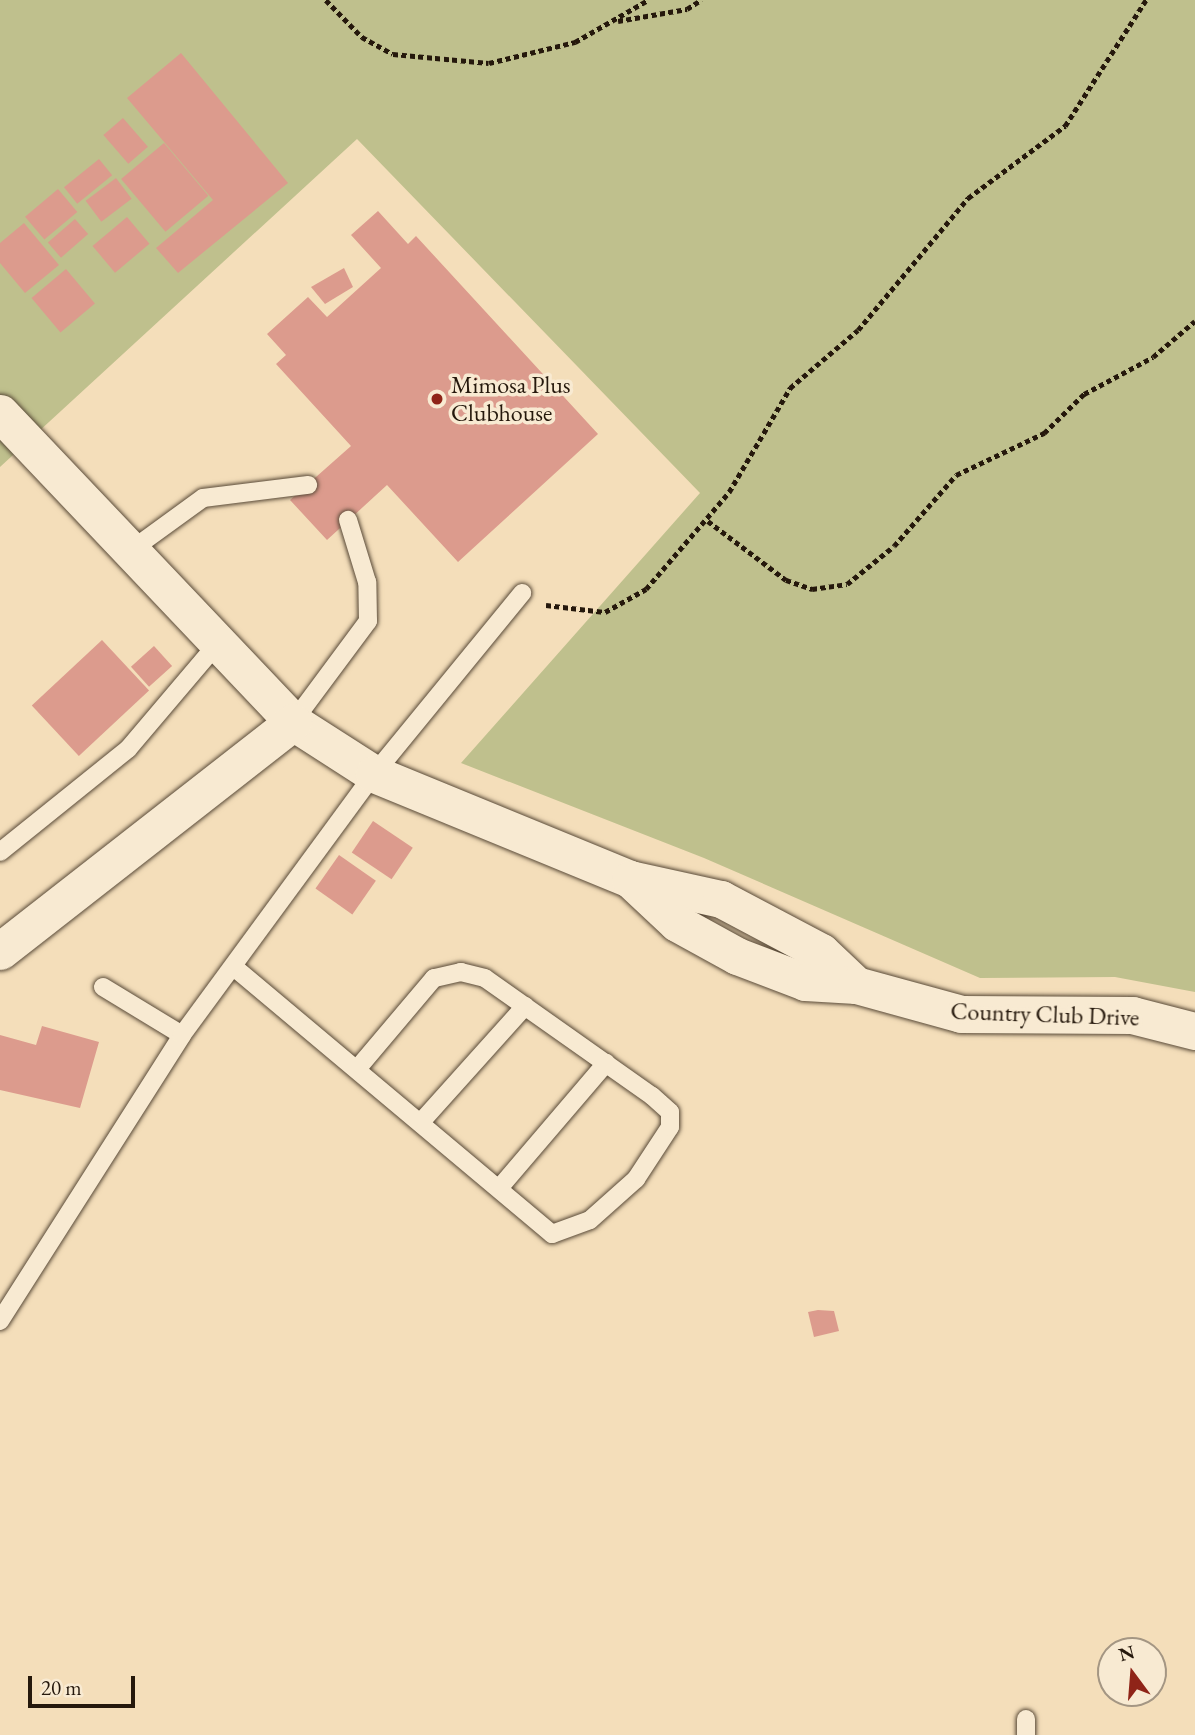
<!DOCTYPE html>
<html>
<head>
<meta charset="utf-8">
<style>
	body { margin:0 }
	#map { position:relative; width:1195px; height:1735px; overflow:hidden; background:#f4deba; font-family:"EB Garamond",serif }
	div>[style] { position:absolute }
	.green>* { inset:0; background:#bfc08d }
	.building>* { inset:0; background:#dc9b8d; transform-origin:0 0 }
	.path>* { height:4.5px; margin-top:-2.25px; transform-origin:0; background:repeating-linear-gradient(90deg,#25180c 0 5px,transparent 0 8.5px) }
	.roads { filter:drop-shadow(0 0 2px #594a38) drop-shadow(0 0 2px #594a38) }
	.lane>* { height:18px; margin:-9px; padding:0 9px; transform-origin:9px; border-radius:9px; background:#f8ead2 }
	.street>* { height:37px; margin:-18.5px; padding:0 18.5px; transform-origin:18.5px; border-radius:18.5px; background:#f8ead2 }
	.dots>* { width:19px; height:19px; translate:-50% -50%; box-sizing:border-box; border:4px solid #f8ead2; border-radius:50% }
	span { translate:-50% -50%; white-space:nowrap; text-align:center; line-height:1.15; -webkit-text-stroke:7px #f8ead2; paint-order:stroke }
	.poi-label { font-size:24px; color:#25180c }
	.left { translate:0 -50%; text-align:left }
	.street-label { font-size:24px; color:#25180c }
	.north { position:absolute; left:1097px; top:1637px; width:70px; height:70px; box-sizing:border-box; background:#f8ead2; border:2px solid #a49683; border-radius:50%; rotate:344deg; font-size:19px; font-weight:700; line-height:28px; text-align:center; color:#25180c }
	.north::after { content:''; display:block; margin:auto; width:24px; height:32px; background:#8f2418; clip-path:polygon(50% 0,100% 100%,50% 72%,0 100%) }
	.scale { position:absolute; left:28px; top:1676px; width:107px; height:32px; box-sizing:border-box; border:4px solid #25180c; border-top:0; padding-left:9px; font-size:21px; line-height:24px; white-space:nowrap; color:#25180c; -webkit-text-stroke:5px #f8ead2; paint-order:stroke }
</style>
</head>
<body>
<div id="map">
	<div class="green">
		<div style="clip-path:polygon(0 0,1195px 0,1195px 992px,1115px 977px,980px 978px,704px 858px,461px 763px,700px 493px,357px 139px,0 467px)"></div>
	</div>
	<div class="building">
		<div style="clip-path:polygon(181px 53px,288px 183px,178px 273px,156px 248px,213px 200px,127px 98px)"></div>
		<div style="left:123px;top:118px;width:38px;height:26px;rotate:49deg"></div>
		<div style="left:164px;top:143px;width:69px;height:56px;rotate:50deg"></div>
		<div style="left:99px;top:159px;width:21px;height:45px;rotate:51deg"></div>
		<div style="left:116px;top:178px;width:26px;height:38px;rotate:53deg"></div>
		<div style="left:58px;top:189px;width:30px;height:43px;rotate:50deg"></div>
		<div style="clip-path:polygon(378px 211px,408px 244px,416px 236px,598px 434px,458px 562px,387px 485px,327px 540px,290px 500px,351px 446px,276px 364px,286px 355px,267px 334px,308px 297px,327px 317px,381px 268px,351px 235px)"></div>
		<div style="left:127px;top:217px;width:35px;height:45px;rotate:50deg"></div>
		<div style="left:75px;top:219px;width:20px;height:36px;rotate:49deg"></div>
		<div style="clip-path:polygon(24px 223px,59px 265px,25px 293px,0 263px,0 243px)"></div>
		<div style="clip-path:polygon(344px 268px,353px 287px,325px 304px,311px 287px)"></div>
		<div style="left:66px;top:269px;width:45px;height:45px;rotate:50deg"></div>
		<div style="left:102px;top:640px;width:69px;height:96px;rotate:47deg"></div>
		<div style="left:154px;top:646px;width:27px;height:31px;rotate:48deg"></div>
		<div style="left:373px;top:821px;width:48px;height:38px;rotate:34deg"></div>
		<div style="left:339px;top:855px;width:45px;height:41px;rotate:35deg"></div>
		<div style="clip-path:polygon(42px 1026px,99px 1042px,80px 1108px,0 1090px,0 1035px,36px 1045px)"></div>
		<div style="clip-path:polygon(818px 1310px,834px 1311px,839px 1331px,814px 1337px,808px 1312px)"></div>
	</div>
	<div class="path">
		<div style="left:326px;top:0;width:52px;rotate:45.8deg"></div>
		<div style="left:362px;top:37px;width:35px;rotate:29deg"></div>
		<div style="left:393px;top:54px;width:96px;rotate:5.4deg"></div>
		<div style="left:489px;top:63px;width:89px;rotate:-13.7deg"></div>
		<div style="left:575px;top:42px;width:84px;rotate:-29.9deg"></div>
		<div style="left:618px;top:21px;width:70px;rotate:-9.9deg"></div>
		<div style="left:687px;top:9px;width:17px;rotate:-33deg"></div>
		<div style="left:708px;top:521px;width:98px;rotate:37.1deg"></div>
		<div style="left:786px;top:580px;width:28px;rotate:19deg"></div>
		<div style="left:812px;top:589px;width:35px;rotate:-8deg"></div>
		<div style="left:847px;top:584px;width:60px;rotate:-39deg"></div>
		<div style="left:894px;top:546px;width:94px;rotate:-48.9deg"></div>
		<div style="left:956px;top:475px;width:98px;rotate:-25.5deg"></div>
		<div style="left:1044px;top:433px;width:56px;rotate:-44.3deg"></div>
		<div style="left:1084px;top:394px;width:78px;rotate:-28.2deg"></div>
		<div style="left:1153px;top:357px;width:55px;rotate:-40.6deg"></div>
		<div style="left:546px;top:605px;width:59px;rotate:6.8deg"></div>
		<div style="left:605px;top:612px;width:47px;rotate:-29.3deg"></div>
		<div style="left:646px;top:589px;width:128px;rotate:-49.4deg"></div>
		<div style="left:729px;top:492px;width:121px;rotate:-59.6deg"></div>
		<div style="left:790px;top:388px;width:89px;rotate:-40.5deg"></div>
		<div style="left:858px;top:330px;width:172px;rotate:-50.2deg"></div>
		<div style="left:968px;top:198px;width:121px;rotate:-36.6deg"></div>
		<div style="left:1065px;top:126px;width:150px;rotate:-57.3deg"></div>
	</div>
	<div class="roads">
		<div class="lane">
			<div style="left:130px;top:551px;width:90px;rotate:-36deg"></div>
			<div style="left:203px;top:498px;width:106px;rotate:-7.1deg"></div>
			<div style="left:293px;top:722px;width:126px;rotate:-53.4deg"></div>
			<div style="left:368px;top:621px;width:39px;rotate:-91deg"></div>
			<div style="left:367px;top:582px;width:65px;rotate:-107deg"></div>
			<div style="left:0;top:852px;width:164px;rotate:-38.8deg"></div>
			<div style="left:128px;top:749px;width:139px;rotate:-49.7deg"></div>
			<div style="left:235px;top:968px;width:414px;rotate:40deg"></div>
			<div style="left:552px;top:1234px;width:40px;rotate:-20.2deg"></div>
			<div style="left:590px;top:1220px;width:62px;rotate:-41.7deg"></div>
			<div style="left:636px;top:1179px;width:62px;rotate:-56.8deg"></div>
			<div style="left:670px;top:1127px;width:15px;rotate:-90deg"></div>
			<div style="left:670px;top:1112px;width:24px;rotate:-138deg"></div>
			<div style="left:652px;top:1096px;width:204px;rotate:-144.8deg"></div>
			<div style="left:485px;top:978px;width:25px;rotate:-166deg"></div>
			<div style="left:461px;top:972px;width:28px;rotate:167deg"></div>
			<div style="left:434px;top:978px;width:119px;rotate:130.2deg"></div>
			<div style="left:103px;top:987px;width:92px;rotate:31.3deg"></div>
			<div style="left:421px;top:1122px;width:156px;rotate:-48.1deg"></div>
			<div style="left:501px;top:1186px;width:162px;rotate:-49.5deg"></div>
			<div style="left:0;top:1321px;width:339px;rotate:-57.5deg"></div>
			<div style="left:182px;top:1035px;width:324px;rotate:-53.7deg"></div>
			<div style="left:374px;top:774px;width:234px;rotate:-50.7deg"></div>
			<div style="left:1026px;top:1735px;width:16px;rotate:-90deg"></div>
		</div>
		<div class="street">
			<div style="left:0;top:413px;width:426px;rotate:46.5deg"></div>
			<div style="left:293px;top:722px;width:96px;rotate:32.7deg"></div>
			<div style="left:374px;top:774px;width:277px;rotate:22.3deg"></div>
			<div style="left:630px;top:879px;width:93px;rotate:12.4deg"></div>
			<div style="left:721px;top:899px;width:113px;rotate:27.9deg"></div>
			<div style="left:821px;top:952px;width:48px;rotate:43.3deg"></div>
			<div style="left:630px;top:879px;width:64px;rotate:43.1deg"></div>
			<div style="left:677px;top:923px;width:68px;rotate:28.8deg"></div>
			<div style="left:737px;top:956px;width:73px;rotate:20.9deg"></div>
			<div style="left:805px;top:982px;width:51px;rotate:3.4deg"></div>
			<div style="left:856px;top:985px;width:109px;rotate:15.4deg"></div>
			<div style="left:961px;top:1014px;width:171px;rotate:0.3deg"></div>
			<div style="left:1132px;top:1015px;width:65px;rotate:14.3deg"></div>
			<div style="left:0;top:951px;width:372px;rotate:-38deg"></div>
		</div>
	</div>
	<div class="dots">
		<div style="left:437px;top:399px;background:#8f2418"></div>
	</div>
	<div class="poi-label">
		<span class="left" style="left:451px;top:399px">Mimosa Plus<br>Clubhouse</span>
	</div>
	<div class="street-label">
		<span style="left:1045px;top:1014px;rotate:2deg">Country Club Drive</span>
	</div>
	<div class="north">N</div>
	<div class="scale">20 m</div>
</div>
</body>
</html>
